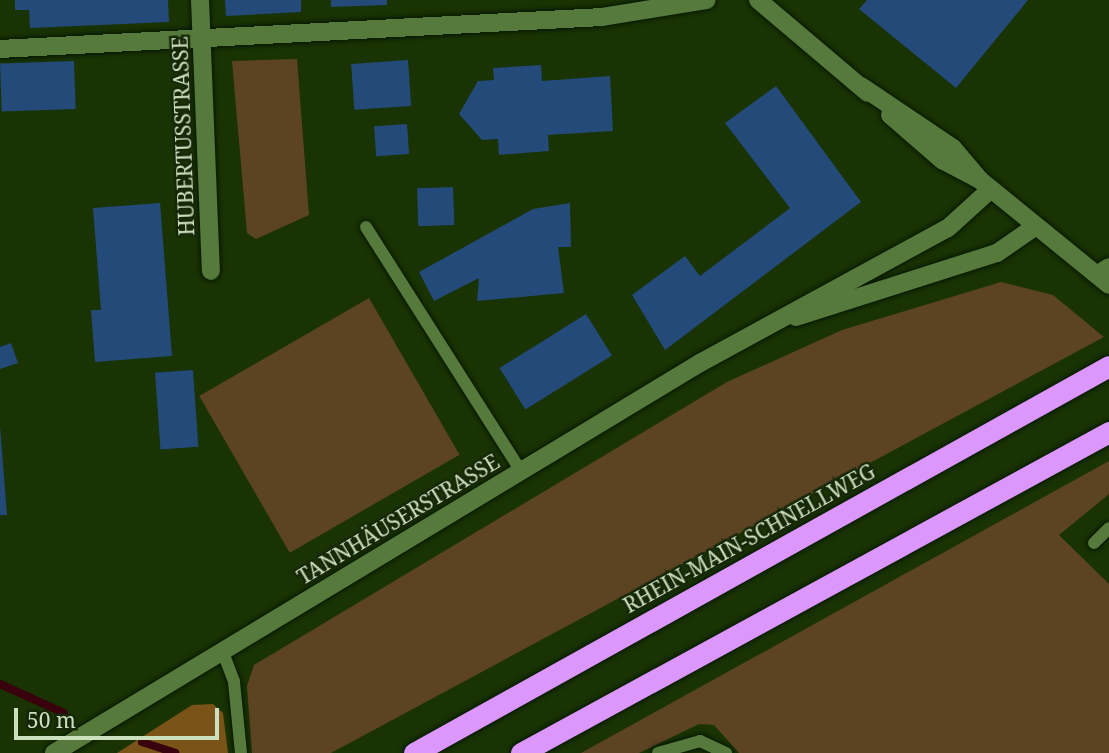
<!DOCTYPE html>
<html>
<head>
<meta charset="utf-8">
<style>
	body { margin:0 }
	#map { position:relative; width:1109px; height:753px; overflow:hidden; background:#193303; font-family:"Noto Serif",serif }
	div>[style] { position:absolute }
	.green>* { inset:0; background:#5c4423; transform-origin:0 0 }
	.forest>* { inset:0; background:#795317 }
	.stream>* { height:8px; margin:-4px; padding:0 4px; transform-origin:4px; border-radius:4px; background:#39000d }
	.building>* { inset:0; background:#234a78; transform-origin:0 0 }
	.roads { filter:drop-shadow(0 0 2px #071800) drop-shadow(0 0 2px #071800) }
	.lane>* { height:12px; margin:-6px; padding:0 6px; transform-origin:6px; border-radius:6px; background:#567a3c }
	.street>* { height:18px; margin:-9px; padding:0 9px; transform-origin:9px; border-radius:9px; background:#567a3c }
	.secondary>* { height:18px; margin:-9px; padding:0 9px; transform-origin:9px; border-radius:9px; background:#567a3c }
	.highway>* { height:21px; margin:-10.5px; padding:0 10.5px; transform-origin:10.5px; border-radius:10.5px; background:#db97fc }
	span { translate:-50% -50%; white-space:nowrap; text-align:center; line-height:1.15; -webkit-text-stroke:5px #152707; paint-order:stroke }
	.street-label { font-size:21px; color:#cbe0bf }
	.scale { position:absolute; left:14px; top:708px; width:205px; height:32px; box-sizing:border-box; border:4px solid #cbe0bf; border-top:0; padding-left:9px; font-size:21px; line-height:24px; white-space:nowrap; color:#cbe0bf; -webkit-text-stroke:5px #152707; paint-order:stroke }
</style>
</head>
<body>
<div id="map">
	<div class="green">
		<div style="clip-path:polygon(297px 59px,309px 215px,256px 239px,247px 233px,232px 61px)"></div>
		<div style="clip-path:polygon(1001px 282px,1053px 295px,1104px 337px,331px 753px,252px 753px,247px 686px,254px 665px,727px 382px,842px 330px)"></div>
		<div style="left:369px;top:298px;width:181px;height:196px;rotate:60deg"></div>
		<div style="clip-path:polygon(1109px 461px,1109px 494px,1059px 535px,1109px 584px,1109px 753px,739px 753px,714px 725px,699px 724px,639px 753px,581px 753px)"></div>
	</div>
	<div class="forest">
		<div style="clip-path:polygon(213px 704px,223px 713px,228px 753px,117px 753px,192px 705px)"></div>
	</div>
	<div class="stream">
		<div style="left:0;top:684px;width:70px;rotate:24.4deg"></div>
		<div style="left:142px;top:742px;width:35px;rotate:18deg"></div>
	</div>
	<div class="building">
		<div style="clip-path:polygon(15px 0,168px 0,169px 22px,30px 28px,29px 10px,15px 10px)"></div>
		<div style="clip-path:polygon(225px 0,301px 0,301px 12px,226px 16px)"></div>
		<div style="clip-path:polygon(331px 0,387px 0,387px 5px,331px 7px)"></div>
		<div style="clip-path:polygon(867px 0,1028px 0,956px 88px,859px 9px)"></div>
		<div style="left:408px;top:60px;width:46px;height:57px;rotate:86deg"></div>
		<div style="left:74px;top:61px;width:48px;height:74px;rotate:88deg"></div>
		<div style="clip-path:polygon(541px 65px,542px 81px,610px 76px,613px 131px,548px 135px,549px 151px,499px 155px,498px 139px,482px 140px,459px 114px,478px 81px,494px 80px,493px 68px)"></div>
		<div style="clip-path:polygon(776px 86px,861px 202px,665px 350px,632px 295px,685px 256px,700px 276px,790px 208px,725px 123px)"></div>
		<div style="left:407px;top:124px;width:30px;height:33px;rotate:86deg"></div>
		<div style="left:453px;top:187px;width:38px;height:36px;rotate:88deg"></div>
		<div style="clip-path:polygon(160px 203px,172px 356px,95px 362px,91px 310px,101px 310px,93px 208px)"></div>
		<div style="clip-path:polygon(570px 203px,571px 247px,558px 247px,564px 293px,477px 301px,479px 278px,434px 301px,419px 272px,533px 209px)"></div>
		<div style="left:586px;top:314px;width:49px;height:102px;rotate:58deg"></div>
		<div style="clip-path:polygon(11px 343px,18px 363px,0 369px,0 347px)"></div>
		<div style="left:193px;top:370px;width:77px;height:38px;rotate:86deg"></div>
		<div style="clip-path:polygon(0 426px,7px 515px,0 515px)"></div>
	</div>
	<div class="roads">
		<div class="lane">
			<div style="left:366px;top:227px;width:289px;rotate:57.6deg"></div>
			<div style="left:1094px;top:543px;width:21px;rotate:-45deg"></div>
			<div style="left:222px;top:650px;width:34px;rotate:69deg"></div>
			<div style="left:234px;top:682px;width:71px;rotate:84.4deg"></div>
			<div style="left:658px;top:753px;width:44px;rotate:-15.9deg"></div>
			<div style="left:700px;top:741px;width:29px;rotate:25deg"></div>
		</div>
		<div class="street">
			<div style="left:200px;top:0;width:271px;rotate:87.7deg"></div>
			<div style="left:0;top:49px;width:603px;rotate:-3.04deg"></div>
			<div style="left:602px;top:17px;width:106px;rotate:-9.2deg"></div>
			<div style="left:1097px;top:275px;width:14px;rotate:-34deg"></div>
		</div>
		<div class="secondary">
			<div style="left:758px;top:0;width:144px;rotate:40.2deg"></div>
			<div style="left:861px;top:86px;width:111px;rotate:34deg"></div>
			<div style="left:953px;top:148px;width:42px;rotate:49.8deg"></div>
			<div style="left:980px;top:180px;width:166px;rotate:39.1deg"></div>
			<div style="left:890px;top:115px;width:69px;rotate:40.9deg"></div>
			<div style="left:942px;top:160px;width:43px;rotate:27.8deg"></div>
			<div style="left:796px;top:317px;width:211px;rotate:-17.7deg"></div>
			<div style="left:997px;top:253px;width:47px;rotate:-34.7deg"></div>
			<div style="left:54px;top:753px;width:755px;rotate:-31.12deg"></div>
			<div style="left:700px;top:363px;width:282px;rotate:-28.6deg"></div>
			<div style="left:948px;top:228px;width:58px;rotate:-42.2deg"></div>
		</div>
		<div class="highway">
			<div style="left:414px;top:753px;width:795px;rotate:-29.11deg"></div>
			<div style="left:521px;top:753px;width:670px;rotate:-28.63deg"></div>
		</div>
	</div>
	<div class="street-label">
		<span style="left:183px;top:136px;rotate:-92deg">HUBERTUSSTRASSE</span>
		<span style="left:398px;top:519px;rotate:-31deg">TANNHÄUSERSTRASSE</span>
		<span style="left:749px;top:538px;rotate:-29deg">RHEIN-MAIN-SCHNELLWEG</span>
	</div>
	<div class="scale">50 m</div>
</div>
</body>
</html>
